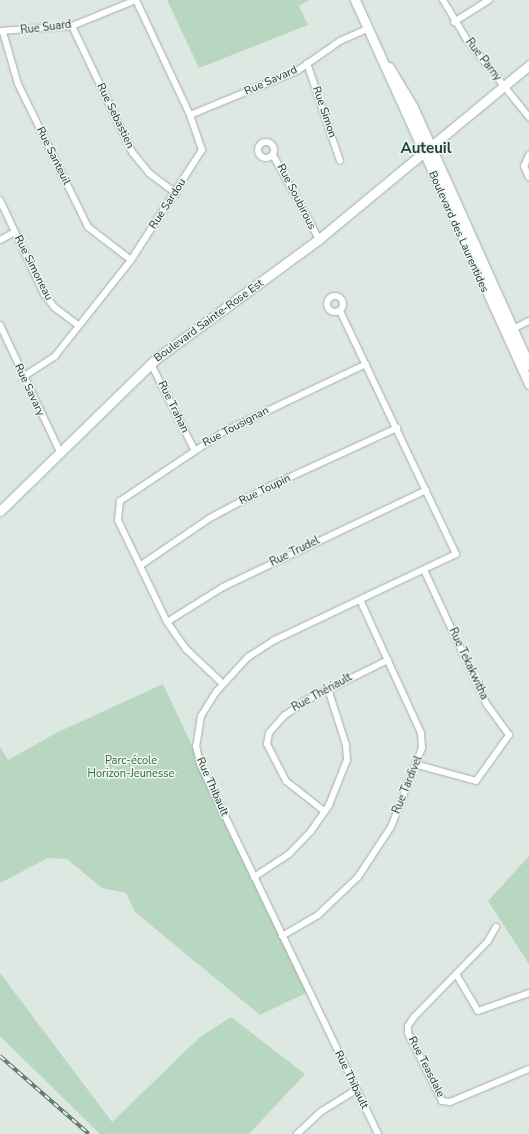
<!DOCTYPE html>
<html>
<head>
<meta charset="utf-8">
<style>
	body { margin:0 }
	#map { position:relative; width:529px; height:1134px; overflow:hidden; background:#dee8e3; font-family:"Nunito Sans",sans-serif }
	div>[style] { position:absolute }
	.green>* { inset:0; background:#b8d7c0 }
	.roads { filter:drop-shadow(0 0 1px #a2afaa) drop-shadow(0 0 1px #a2afaa) }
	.street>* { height:6px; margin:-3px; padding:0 3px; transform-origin:3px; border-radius:3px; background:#fff }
	.street>.ring { margin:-3px; padding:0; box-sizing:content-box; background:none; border:6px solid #fff; border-radius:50% }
	.secondary>* { height:9px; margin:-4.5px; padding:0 4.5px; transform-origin:4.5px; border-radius:4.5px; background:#fff }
	.rail>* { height:3.5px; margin-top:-1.75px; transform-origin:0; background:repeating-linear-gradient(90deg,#eef5f1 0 6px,#5b726b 0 12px); box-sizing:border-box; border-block:1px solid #5b726b }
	span { translate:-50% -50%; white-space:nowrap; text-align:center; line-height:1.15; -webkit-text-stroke:3px #eef5f1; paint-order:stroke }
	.street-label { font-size:11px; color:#213630 }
	.park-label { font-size:11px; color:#306844 }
	.district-label { font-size:15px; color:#1f453b; font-weight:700 }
</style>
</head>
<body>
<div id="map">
	<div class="green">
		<div style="clip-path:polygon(167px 0,310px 0,299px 6px,308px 25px,199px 68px)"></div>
		<div style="clip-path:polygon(163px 684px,308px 992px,260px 1015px,135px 912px,126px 893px,102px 888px,67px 859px,48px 858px,0 883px,0 747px,8px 760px,56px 733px)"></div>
		<div style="clip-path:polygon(529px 856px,529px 964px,488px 901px)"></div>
		<div style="clip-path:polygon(0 973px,112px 1122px,200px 1037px,231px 1017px,305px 1074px,249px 1134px,100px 1134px,0 1036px)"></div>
	</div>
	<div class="roads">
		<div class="street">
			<div style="left:443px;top:0;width:47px;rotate:59deg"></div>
			<div style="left:467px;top:40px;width:99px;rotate:51.2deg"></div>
			<div style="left:454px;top:22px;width:41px;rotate:-32.2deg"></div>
			<div style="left:72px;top:26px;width:140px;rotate:64.5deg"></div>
			<div style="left:132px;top:152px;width:27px;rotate:51deg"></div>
			<div style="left:149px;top:173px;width:34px;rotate:37deg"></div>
			<div style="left:0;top:31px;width:72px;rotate:-4deg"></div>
			<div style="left:72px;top:26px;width:69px;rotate:-22.1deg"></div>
			<div style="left:3px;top:32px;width:54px;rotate:73.9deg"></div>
			<div style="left:18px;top:84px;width:159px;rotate:63.9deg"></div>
			<div style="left:88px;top:227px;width:54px;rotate:37.5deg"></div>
			<div style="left:307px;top:63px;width:103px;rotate:71.4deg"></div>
			<div style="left:190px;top:115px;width:116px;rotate:-22.4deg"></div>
			<div style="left:297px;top:71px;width:52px;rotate:-34.9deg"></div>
			<div style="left:340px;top:41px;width:32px;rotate:-24deg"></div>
			<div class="ring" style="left:258px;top:142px;width:10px;height:10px"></div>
			<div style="left:273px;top:155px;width:96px;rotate:61.3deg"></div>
			<div style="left:529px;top:155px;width:12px;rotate:114deg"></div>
			<div style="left:524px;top:166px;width:12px;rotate:66deg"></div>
			<div style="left:0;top:200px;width:104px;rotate:64.9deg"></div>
			<div style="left:44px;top:294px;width:16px;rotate:52deg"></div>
			<div style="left:54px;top:307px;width:31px;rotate:37deg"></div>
			<div style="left:0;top:240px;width:17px;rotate:-28deg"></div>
			<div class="ring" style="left:327px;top:296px;width:10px;height:10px"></div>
			<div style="left:340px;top:311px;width:269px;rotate:64.5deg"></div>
			<div style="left:456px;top:554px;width:203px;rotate:154.6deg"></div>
			<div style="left:273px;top:641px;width:30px;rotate:147deg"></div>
			<div style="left:248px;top:657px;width:47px;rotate:132.4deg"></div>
			<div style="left:216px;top:692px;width:28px;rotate:122deg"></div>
			<div style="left:201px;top:716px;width:30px;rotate:99deg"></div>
			<div style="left:196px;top:746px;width:18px;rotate:77deg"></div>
			<div style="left:200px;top:764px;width:411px;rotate:64.3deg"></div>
			<div style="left:0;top:325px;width:143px;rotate:64.7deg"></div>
			<div style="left:511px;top:330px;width:20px;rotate:-27deg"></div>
			<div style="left:151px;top:364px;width:97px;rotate:63.2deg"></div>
			<div style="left:23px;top:377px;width:38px;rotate:-33deg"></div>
			<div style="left:55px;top:356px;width:122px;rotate:-51.6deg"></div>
			<div style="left:131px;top:260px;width:131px;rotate:-57.2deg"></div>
			<div style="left:202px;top:150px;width:37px;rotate:-109deg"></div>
			<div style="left:190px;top:115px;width:127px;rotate:-115.2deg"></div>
			<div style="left:141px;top:565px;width:83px;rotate:-34.3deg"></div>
			<div style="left:210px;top:518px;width:59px;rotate:-28.3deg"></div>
			<div style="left:262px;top:490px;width:149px;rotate:-24.7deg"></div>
			<div style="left:167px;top:622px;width:66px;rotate:-32deg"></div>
			<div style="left:223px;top:587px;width:225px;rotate:-25.5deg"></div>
			<div style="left:223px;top:684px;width:51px;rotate:-136.6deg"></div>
			<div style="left:186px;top:649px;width:33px;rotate:-125deg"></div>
			<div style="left:167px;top:622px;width:113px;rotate:-115.7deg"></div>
			<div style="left:118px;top:520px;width:19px;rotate:-84deg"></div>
			<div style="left:120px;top:501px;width:126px;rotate:-33.7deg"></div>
			<div style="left:225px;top:431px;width:156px;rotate:-25.4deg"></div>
			<div style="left:418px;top:765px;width:60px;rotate:15.4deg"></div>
			<div style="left:476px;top:781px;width:57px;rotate:-54.3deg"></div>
			<div style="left:509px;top:735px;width:37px;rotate:-126deg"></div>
			<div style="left:487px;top:705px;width:149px;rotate:-115deg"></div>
			<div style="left:324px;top:811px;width:48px;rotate:-141.7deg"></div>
			<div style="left:286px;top:781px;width:42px;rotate:-117.2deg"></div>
			<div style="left:267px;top:744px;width:11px;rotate:-80deg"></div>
			<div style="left:269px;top:733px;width:23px;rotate:-49deg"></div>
			<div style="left:284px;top:716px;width:24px;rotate:-36deg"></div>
			<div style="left:303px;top:702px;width:95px;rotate:-26.3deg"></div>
			<div style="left:254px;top:877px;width:42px;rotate:-33.3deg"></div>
			<div style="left:289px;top:854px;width:32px;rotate:-46deg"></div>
			<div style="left:311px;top:831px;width:32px;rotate:-55deg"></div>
			<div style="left:329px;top:805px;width:48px;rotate:-68.2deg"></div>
			<div style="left:347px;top:760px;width:15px;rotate:-94deg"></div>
			<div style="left:346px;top:745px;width:59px;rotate:-107.8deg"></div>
			<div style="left:496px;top:927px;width:16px;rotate:120deg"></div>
			<div style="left:488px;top:941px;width:106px;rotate:134.2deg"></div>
			<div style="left:414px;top:1017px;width:11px;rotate:124deg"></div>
			<div style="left:408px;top:1026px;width:7px;rotate:90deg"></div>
			<div style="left:408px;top:1033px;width:76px;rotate:63.4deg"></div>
			<div style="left:442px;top:1101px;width:8px;rotate:7deg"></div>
			<div style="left:450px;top:1102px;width:86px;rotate:-22.7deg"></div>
			<div style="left:282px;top:936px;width:42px;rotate:-30.3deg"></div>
			<div style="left:318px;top:915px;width:55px;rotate:-43.5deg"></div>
			<div style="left:358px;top:877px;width:60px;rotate:-56.6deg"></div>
			<div style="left:391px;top:827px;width:85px;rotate:-68.6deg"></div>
			<div style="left:422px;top:748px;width:15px;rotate:-94deg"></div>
			<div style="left:421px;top:733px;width:146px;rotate:-114.6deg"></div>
			<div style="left:456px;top:974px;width:43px;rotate:59.3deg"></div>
			<div style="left:478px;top:1011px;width:54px;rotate:-19.4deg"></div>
			<div style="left:297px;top:1134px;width:34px;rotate:-43deg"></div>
			<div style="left:322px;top:1111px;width:39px;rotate:-32deg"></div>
		</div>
		<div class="secondary">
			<div style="left:355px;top:0;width:422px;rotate:65.6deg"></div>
			<div style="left:389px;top:67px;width:47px;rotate:59deg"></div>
			<div style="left:413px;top:107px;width:283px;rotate:65.8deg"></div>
			<div style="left:0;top:511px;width:219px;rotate:-44.3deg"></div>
			<div style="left:157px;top:358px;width:201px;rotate:-36.3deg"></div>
			<div style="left:319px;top:239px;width:273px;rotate:-39.6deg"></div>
		</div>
	</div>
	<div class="rail">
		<div style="left:0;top:1056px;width:118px;rotate:41.2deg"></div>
	</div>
	<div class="street-label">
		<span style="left:46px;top:28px;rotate:-7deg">Rue Suard</span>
		<span style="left:483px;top:60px;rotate:52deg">Rue Parny</span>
		<span style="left:271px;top:81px;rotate:-24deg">Rue Savard</span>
		<span style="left:324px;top:112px;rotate:71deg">Rue Simon</span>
		<span style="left:115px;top:116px;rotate:64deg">Rue Sebastien</span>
		<span style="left:53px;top:156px;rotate:64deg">Rue Santeuil</span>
		<span style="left:296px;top:197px;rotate:63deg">Rue Soubirous</span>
		<span style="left:168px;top:204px;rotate:-57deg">Rue Sardou</span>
		<span style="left:458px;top:232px;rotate:66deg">Boulevard des Laurentides</span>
		<span style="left:33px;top:268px;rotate:63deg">Rue Simoneau</span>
		<span style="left:209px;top:321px;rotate:-36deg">Boulevard Sainte-Rose Est</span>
		<span style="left:29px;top:390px;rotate:65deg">Rue Savary</span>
		<span style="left:173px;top:407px;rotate:64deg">Rue Trahan</span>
		<span style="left:236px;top:427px;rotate:-28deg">Rue Tousignan</span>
		<span style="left:265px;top:490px;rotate:-26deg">Rue Toupin</span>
		<span style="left:295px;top:552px;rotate:-26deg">Rue Trudel</span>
		<span style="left:468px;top:664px;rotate:65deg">Rue Tekakwitha</span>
		<span style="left:322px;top:693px;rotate:-29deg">Rue Thériault</span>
		<span style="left:408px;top:785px;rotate:-68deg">Rue Tardivel</span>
		<span style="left:212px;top:787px;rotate:66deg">Rue Thibault</span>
		<span style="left:426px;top:1067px;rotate:63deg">Rue Teasdale</span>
		<span style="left:351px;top:1080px;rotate:64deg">Rue Thibault</span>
	</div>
	<div class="park-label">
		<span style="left:131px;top:768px">Parc-école<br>Horizon-Jeunesse</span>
	</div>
	<div class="district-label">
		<span style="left:426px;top:149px">Auteuil</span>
	</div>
</div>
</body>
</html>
